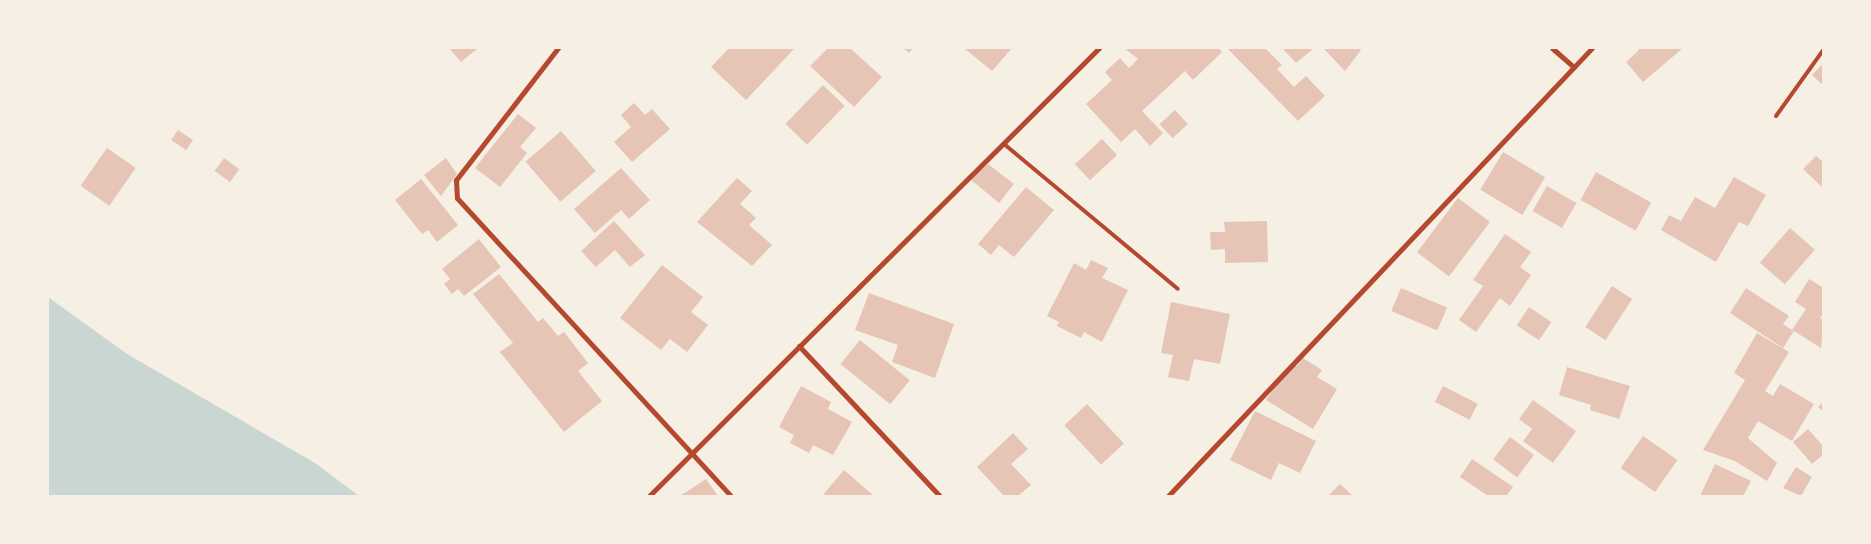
<!DOCTYPE html>
<html>
<head>
<meta charset="utf-8">
<style>
	body { margin:0 }
	#map { position:relative; width:1871px; height:544px; overflow:hidden; background:#f6efe4; font-family:Quicksand,sans-serif }
	div>[style] { position:absolute }
	.water>* { inset:0; background:#c9d6d2 }
	.building>* { inset:0; background:#e6c5b7; transform-origin:0 0 }
	.service>* { height:4px; margin:-2px; padding:0 2px; transform-origin:2px; border-radius:2px; background:#b5482f }
	.minor>* { height:5px; margin:-2.5px; padding:0 2.5px; transform-origin:2.5px; border-radius:2.5px; background:#b5482f }
	span { translate:-50% -50%; white-space:nowrap; text-align:center; line-height:1.15; -webkit-text-stroke:4.5px #f6efe4; paint-order:stroke }
	.frame { position:absolute; inset:0; border:49px solid #f6efe4; pointer-events:none }
</style>
</head>
<body>
<div id="map">
	<div class="water">
		<div style="clip-path:polygon(48px 297px,127px 354px,315px 463px,359px 496px,48px 496px)"></div>
	</div>
	<div class="building">
		<div style="clip-path:polygon(449px 48px,478px 48px,461px 62px)"></div>
		<div style="clip-path:polygon(729px 48px,764px 49px,795px 48px,746px 100px,711px 67px)"></div>
		<div style="clip-path:polygon(828px 48px,850px 48px,882px 77px,854px 107px,810px 66px)"></div>
		<div style="clip-path:polygon(903px 48px,913px 48px,909px 53px)"></div>
		<div style="clip-path:polygon(964px 48px,1012px 48px,992px 71px)"></div>
		<div style="clip-path:polygon(1124px 48px,1218px 48px,1222px 52px,1193px 80px,1185px 71px,1142px 111px,1163px 133px,1150px 146px,1135px 129px,1121px 142px,1086px 104px,1112px 80px,1105px 72px,1120px 58px,1129px 68px,1138px 59px)"></div>
		<div style="clip-path:polygon(1227px 48px,1265px 48px,1282px 65px,1277px 69px,1294px 87px,1306px 76px,1325px 96px,1298px 121px)"></div>
		<div style="clip-path:polygon(1282px 48px,1314px 48px,1296px 63px)"></div>
		<div style="clip-path:polygon(1323px 48px,1359px 48px,1361px 50px,1345px 71px)"></div>
		<div style="clip-path:polygon(1636px 48px,1683px 48px,1643px 82px,1626px 62px,1639px 50px)"></div>
		<div style="clip-path:polygon(1824px 63px,1824px 86px,1812px 75px)"></div>
		<div style="left:823px;top:85px;width:30px;height:54px;rotate:44deg"></div>
		<div style="clip-path:polygon(634px 103px,645px 115px,652px 109px,670px 129px,632px 162px,614px 142px,631px 127px,621px 115px)"></div>
		<div style="left:1175px;top:110px;width:19px;height:21px;rotate:47deg"></div>
		<div style="clip-path:polygon(518px 114px,536px 128px,520px 147px,527px 153px,500px 187px,475px 168px)"></div>
		<div style="left:178px;top:130px;width:18px;height:12px;rotate:34deg"></div>
		<div style="left:561px;top:131px;width:53px;height:47px;rotate:49deg"></div>
		<div style="left:1102px;top:139px;width:22px;height:37px;rotate:47deg"></div>
		<div style="left:107px;top:148px;width:35px;height:46px;rotate:35deg"></div>
		<div style="left:1503px;top:152px;width:49px;height:44px;rotate:31deg"></div>
		<div style="clip-path:polygon(1816px 156px,1824px 163px,1824px 189px,1803px 169px)"></div>
		<div style="left:224px;top:158px;width:19px;height:16px;rotate:36deg"></div>
		<div style="clip-path:polygon(446px 158px,457px 174px,441px 196px,424px 175px)"></div>
		<div style="clip-path:polygon(988px 164px,1014px 184px,999px 203px,970px 179px)"></div>
		<div style="clip-path:polygon(621px 168px,650px 200px,629px 219px,621px 210px,595px 233px,574px 209px)"></div>
		<div style="left:1596px;top:172px;width:63px;height:32px;rotate:29deg"></div>
		<div style="clip-path:polygon(1734px 177px,1766px 195px,1748px 226px,1739px 222px,1716px 262px,1661px 230px,1669px 215px,1681px 221px,1695px 197px,1715px 208px)"></div>
		<div style="clip-path:polygon(737px 178px,752px 191px,740px 204px,756px 218px,749px 225px,772px 245px,752px 266px,697px 222px)"></div>
		<div style="clip-path:polygon(421px 179px,458px 225px,437px 242px,428px 230px,422px 234px,395px 200px)"></div>
		<div style="left:1547px;top:186px;width:34px;height:29px;rotate:30deg"></div>
		<div style="clip-path:polygon(1026px 187px,1054px 210px,1014px 257px,999px 245px,991px 255px,978px 244px)"></div>
		<div style="left:1458px;top:198px;width:40px;height:68px;rotate:37deg"></div>
		<div style="clip-path:polygon(614px 221px,645px 255px,630px 267px,615px 250px,596px 267px,581px 251px)"></div>
		<div style="clip-path:polygon(1267px 221px,1268px 262px,1225px 263px,1225px 249px,1211px 250px,1210px 232px,1225px 232px,1224px 222px)"></div>
		<div style="left:1790px;top:228px;width:33px;height:46px;rotate:41deg"></div>
		<div style="clip-path:polygon(1505px 234px,1531px 252px,1520px 267px,1531px 275px,1510px 306px,1500px 298px,1476px 332px,1459px 320px,1483px 286px,1473px 280px)"></div>
		<div style="clip-path:polygon(479px 239px,501px 267px,464px 296px,458px 289px,452px 294px,444px 284px,450px 279px,442px 269px)"></div>
		<div style="clip-path:polygon(1091px 260px,1108px 268px,1102px 278px,1128px 290px,1102px 342px,1084px 332px,1081px 338px,1057px 326px,1059px 322px,1047px 316px,1074px 263px,1086px 270px)"></div>
		<div style="clip-path:polygon(662px 265px,703px 297px,691px 312px,708px 325px,687px 352px,670px 339px,661px 350px,620px 318px)"></div>
		<div style="clip-path:polygon(499px 274px,538px 322px,543px 318px,558px 336px,564px 332px,588px 363px,578px 371px,602px 401px,564px 432px,500px 352px,513px 343px,473px 294px)"></div>
		<div style="clip-path:polygon(1809px 279px,1824px 288px,1824px 312px,1820px 318px,1824px 320px,1821px 348px,1794px 331px,1783px 348px,1730px 313px,1746px 288px,1789px 316px,1783px 324px,1792px 330px,1806px 309px,1795px 302px)"></div>
		<div style="left:1612px;top:286px;width:24px;height:49px;rotate:33deg"></div>
		<div style="left:1401px;top:288px;width:50px;height:25px;rotate:23deg"></div>
		<div style="clip-path:polygon(869px 293px,954px 324px,935px 378px,892px 362px,898px 345px,855px 330px)"></div>
		<div style="clip-path:polygon(1171px 302px,1230px 314px,1220px 364px,1194px 359px,1189px 381px,1168px 377px,1173px 355px,1161px 353px)"></div>
		<div style="left:1529px;top:307px;width:27px;height:22px;rotate:34deg"></div>
		<div style="clip-path:polygon(1757px 333px,1789px 352px,1765px 391px,1773px 396px,1780px 384px,1814px 404px,1792px 441px,1758px 421px,1748px 438px,1777px 463px,1767px 481px,1735px 461px,1703px 450px,1745px 380px,1734px 373px)"></div>
		<div style="left:860px;top:340px;width:64px;height:31px;rotate:39deg"></div>
		<div style="clip-path:polygon(1303px 358px,1322px 370px,1317px 377px,1337px 389px,1313px 429px,1266px 400px,1292px 363px,1297px 366px)"></div>
		<div style="clip-path:polygon(1567px 367px,1630px 386px,1619px 419px,1590px 410px,1591px 405px,1559px 395px)"></div>
		<div style="clip-path:polygon(801px 386px,831px 402px,828px 409px,852px 422px,833px 455px,813px 445px,809px 453px,790px 443px,794px 435px,779px 427px)"></div>
		<div style="left:1443px;top:386px;width:39px;height:18px;rotate:27deg"></div>
		<div style="clip-path:polygon(1533px 400px,1576px 431px,1553px 463px,1523px 441px,1532px 429px,1519px 419px)"></div>
		<div style="clip-path:polygon(1824px 401px,1824px 412px,1818px 407px)"></div>
		<div style="left:1087px;top:404px;width:54px;height:31px;rotate:47deg"></div>
		<div style="clip-path:polygon(1255px 411px,1316px 441px,1300px 473px,1279px 463px,1271px 480px,1230px 460px)"></div>
		<div style="clip-path:polygon(1808px 429px,1824px 447px,1824px 454px,1812px 464px,1793px 442px)"></div>
		<div style="clip-path:polygon(1013px 433px,1028px 449px,1011px 464px,1031px 485px,1018px 496px,1004px 496px,977px 467px)"></div>
		<div style="left:1643px;top:436px;width:42px;height:39px;rotate:35deg"></div>
		<div style="left:1510px;top:437px;width:30px;height:28px;rotate:37deg"></div>
		<div style="clip-path:polygon(1472px 459px,1513px 487px,1506px 496px,1488px 496px,1460px 477px)"></div>
		<div style="clip-path:polygon(1715px 464px,1751px 481px,1743px 496px,1700px 496px)"></div>
		<div style="clip-path:polygon(1796px 467px,1812px 477px,1801px 496px,1783px 488px)"></div>
		<div style="clip-path:polygon(844px 470px,874px 496px,822px 496px)"></div>
		<div style="clip-path:polygon(706px 479px,718px 496px,680px 496px)"></div>
		<div style="clip-path:polygon(1340px 484px,1353px 496px,1328px 496px)"></div>
	</div>
	<div class="service">
		<div style="left:1776px;top:116px;width:82px;rotate:-54.4deg"></div>
		<div style="left:1004px;top:144px;width:226px;rotate:39.8deg"></div>
	</div>
	<div class="minor">
		<div style="left:558px;top:48px;width:167px;rotate:127.7deg"></div>
		<div style="left:456px;top:180px;width:18px;rotate:87deg"></div>
		<div style="left:457px;top:198px;width:405px;rotate:47.4deg"></div>
		<div style="left:1552px;top:48px;width:29px;rotate:41deg"></div>
		<div style="left:799px;top:346px;width:206px;rotate:46.8deg"></div>
		<div style="left:649px;top:496px;width:635px;rotate:-44.87deg"></div>
		<div style="left:1168px;top:496px;width:617px;rotate:-46.58deg"></div>
	</div>
	<div class="frame"></div>
</div>
</body>
</html>
